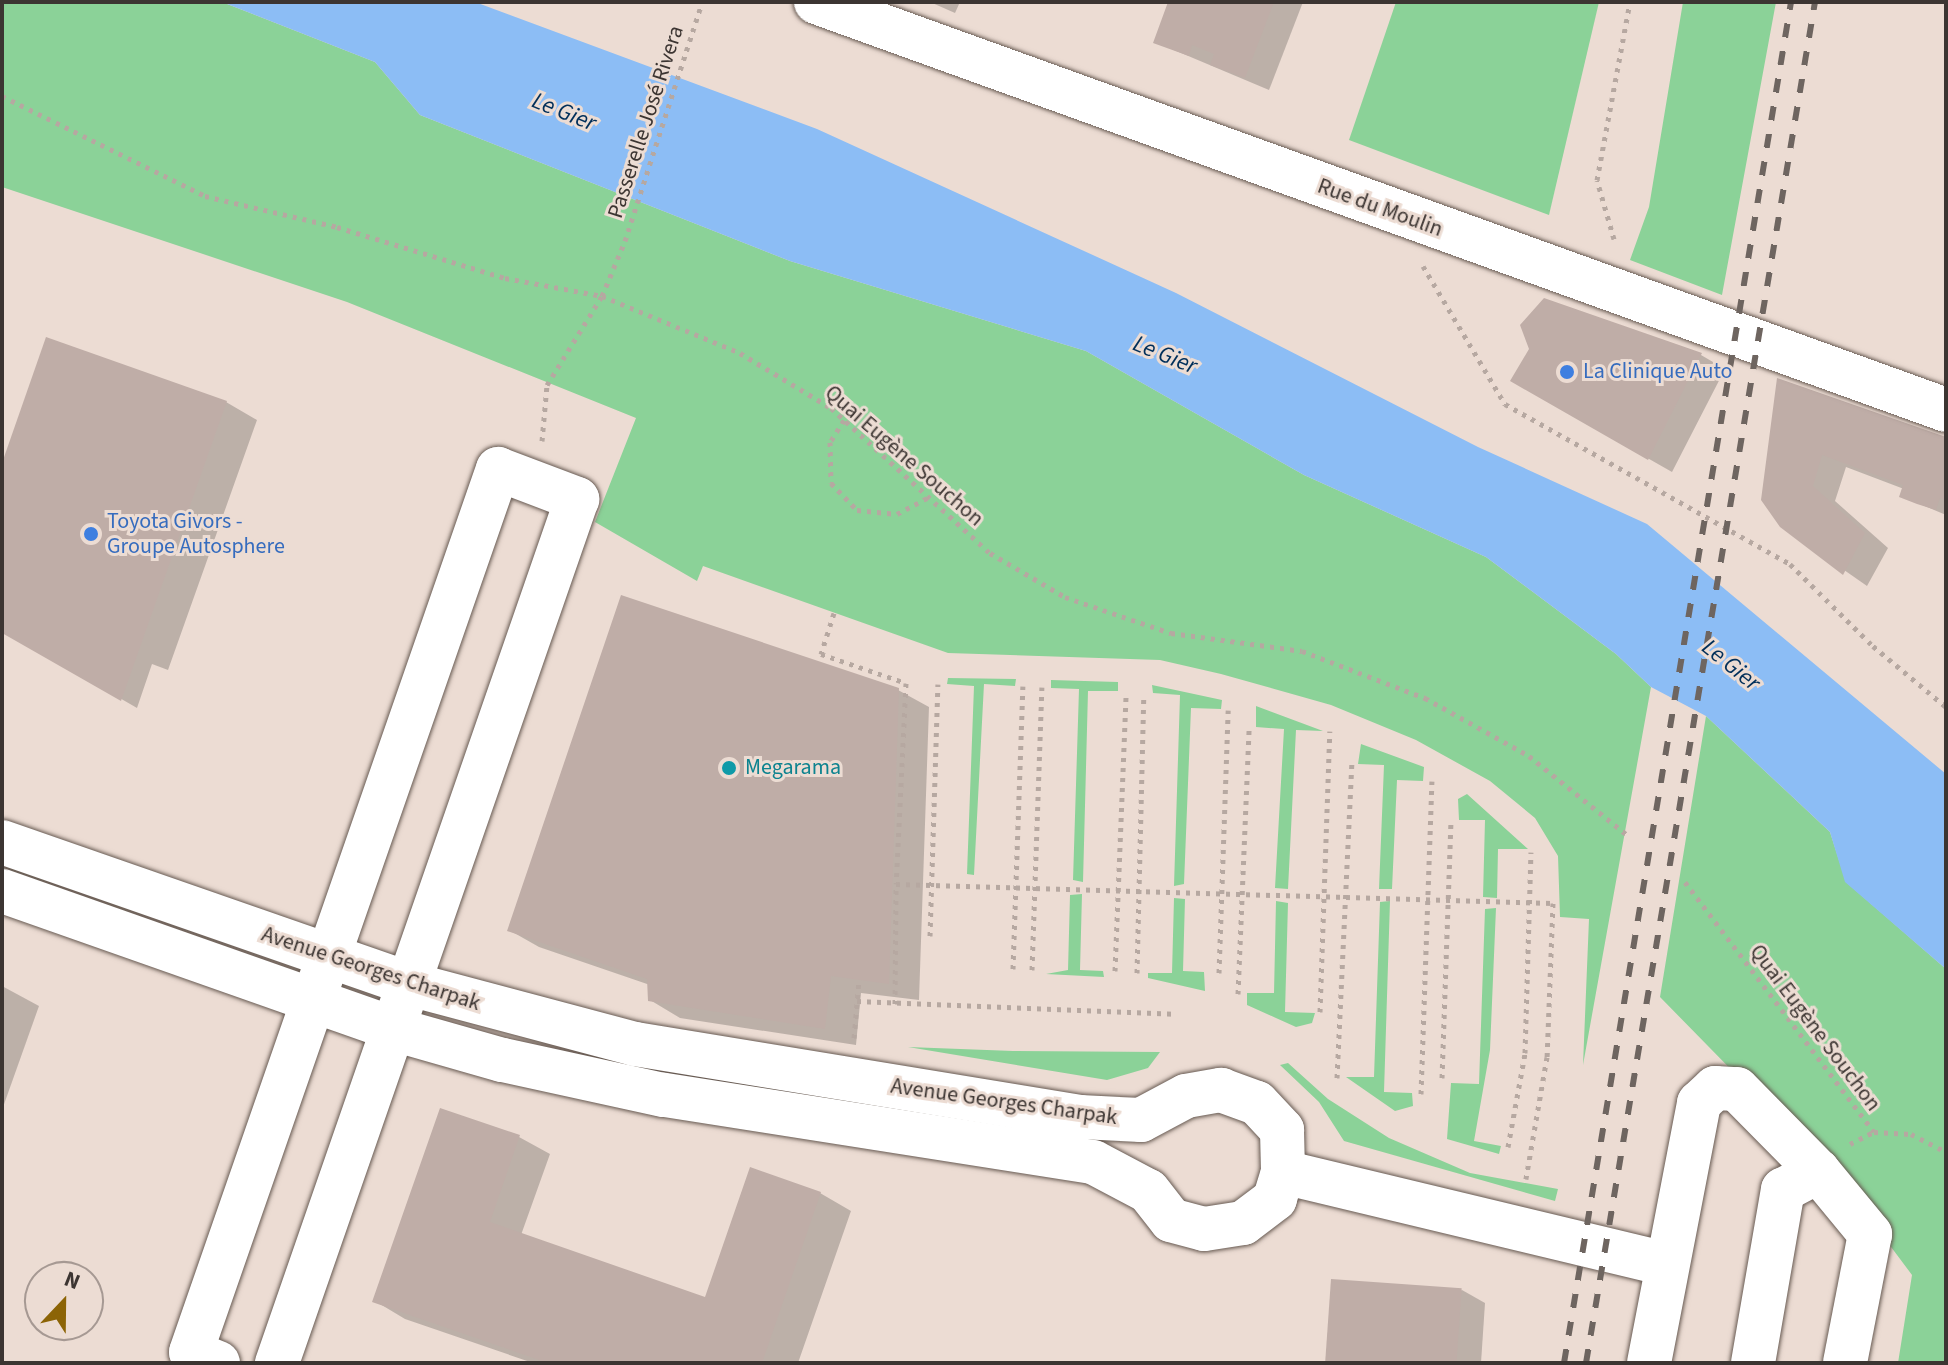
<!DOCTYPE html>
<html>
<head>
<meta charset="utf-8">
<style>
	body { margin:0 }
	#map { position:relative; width:1948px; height:1365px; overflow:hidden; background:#ecdcd3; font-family:"Source Sans 3",sans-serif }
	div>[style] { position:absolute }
	.green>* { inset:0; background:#8bd298 }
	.water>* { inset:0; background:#8cbdf5 }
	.shadow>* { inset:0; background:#0003 }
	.building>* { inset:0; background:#bfada7; transform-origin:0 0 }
	.path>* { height:5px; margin-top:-2.5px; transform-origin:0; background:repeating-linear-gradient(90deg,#b6a8a1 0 4px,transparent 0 10px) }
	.roads { filter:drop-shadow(0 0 2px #675a52) drop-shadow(0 0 2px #675a52) }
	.minor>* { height:44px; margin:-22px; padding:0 22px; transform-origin:22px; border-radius:22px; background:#fff }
	.rail>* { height:6px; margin-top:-3px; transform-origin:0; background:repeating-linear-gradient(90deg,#6e6560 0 14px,transparent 0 28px) }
	.dots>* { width:22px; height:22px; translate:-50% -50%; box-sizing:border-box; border:4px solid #ecdcd3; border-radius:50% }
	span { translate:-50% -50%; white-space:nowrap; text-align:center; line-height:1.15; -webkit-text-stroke:6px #ecdcd3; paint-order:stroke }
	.street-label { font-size:22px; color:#3c3532 }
	.shop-label { font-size:22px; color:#366cbe }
	.left { translate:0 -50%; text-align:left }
	.culture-label { font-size:22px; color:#0d838f }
	.water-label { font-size:24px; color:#012f5a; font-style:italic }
	.frame { position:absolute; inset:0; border:4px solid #3c3532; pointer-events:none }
	.north { position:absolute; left:24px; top:1261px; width:80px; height:80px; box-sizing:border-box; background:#ecdcd3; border:2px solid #a69993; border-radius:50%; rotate:22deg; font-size:22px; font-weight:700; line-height:32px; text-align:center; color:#3c3532 }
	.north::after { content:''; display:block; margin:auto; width:28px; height:36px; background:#8c6406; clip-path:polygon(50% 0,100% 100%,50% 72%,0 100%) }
</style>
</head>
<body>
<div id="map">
	<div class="green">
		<div style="clip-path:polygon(2px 2px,222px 2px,375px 62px,420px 115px,790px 261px,1086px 351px,1304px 475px,1486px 557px,1616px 654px,1651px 687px,1583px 1065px,1589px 919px,1560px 917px,1558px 856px,1535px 818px,1490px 781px,1416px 740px,1331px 705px,1221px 674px,1160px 660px,948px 653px,703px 566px,697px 581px,595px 522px,636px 418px,347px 302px,2px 187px)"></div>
		<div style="clip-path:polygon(1396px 2px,1599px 2px,1549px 215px,1349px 140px)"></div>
		<div style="clip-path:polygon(1683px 2px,1776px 2px,1722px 295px,1630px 260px,1649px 207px)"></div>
		<div style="clip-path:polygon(948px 678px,1016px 679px,1015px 686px,984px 684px,974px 875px,967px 874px,974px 686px,947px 684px)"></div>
		<div style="clip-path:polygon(1051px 680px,1118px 682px,1118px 691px,1088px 691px,1083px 882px,1073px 880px,1079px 689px,1051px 688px)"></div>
		<div style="clip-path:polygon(1152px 685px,1222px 700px,1221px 709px,1191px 708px,1184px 884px,1174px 886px,1180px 695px,1153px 693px)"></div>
		<div style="clip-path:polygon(1256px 706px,1323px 731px,1296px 730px,1288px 889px,1275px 888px,1284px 729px,1256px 727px)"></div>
		<div style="clip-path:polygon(1706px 716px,1830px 832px,1846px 882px,1946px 969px,1946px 1363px,1898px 1363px,1912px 1275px,1847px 1188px,1660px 997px)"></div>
		<div style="clip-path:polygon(1361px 744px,1424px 767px,1423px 781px,1397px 780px,1392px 889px,1379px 889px,1384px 765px,1358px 764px)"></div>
		<div style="clip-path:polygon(1467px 794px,1528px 849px,1498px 849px,1497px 898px,1483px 897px,1485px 820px,1459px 820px,1458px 799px)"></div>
		<div style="clip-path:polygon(1082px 894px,1080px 970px,1103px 971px,1104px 977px,1046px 974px,1068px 970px,1070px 895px)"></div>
		<div style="clip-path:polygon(1174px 898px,1185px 899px,1183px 971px,1204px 972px,1205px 991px,1148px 978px,1148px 973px,1172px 973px)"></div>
		<div style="clip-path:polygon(1276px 901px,1288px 903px,1285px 1012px,1315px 1013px,1312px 1023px,1296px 1027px,1247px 1005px,1247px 993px,1274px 993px)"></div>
		<div style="clip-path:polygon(1390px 901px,1384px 1092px,1412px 1093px,1413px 1106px,1395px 1111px,1346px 1077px,1374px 1077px,1380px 902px)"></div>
		<div style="clip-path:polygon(1496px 908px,1490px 1050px,1474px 1141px,1501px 1146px,1499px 1154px,1447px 1139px,1451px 1083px,1479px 1084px,1485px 909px)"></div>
		<div style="clip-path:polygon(908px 1047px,1013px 1051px,1160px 1052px,1148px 1068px,1107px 1080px)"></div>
		<div style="clip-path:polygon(1288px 1063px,1328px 1099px,1389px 1138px,1470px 1173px,1558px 1189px,1555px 1201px,1344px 1141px,1319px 1102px,1280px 1065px)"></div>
	</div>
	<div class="water">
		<div style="clip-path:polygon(222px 2px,475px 2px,817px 129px,1176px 293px,1478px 447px,1647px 524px,1946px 774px,1946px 969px,1845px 882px,1830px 832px,1706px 716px,1651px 687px,1616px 654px,1486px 557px,1304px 475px,1086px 351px,790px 261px,420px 115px,375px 62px)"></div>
	</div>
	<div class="shadow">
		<div style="clip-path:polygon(930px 2px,960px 2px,955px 13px)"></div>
		<div style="clip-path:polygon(1170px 2px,1303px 2px,1269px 90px,1155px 42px)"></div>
		<div style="clip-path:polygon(1545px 301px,1701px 355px,1725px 369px,1672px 472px,1512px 381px,1531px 349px)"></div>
		<div style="clip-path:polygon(1779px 380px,1946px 439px,1946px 515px,1901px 496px,1904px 489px,1846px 467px,1835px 501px,1888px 548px,1867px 586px,1781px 526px)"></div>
		<div style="clip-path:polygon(226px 402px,257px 420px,168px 670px,152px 664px,137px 708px,2px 630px,2px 469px)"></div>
		<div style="clip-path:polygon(898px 690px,929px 707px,919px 1000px,861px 993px,856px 1045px,680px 1018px,650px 1000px,650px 985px,539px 947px,509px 930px)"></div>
		<div style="clip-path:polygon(2px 986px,39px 1006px,2px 1110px)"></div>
		<div style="clip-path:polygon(519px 1137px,550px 1154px,521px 1235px,706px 1299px,820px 1193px,851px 1211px,798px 1363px,533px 1363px,405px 1319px,375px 1301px)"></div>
		<div style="clip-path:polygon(1462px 1290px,1485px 1303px,1481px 1363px,1327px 1363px)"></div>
	</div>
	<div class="building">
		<div style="clip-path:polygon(1168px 2px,1274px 2px,1245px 78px,1210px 65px,1214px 54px,1192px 45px,1189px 56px,1153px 43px)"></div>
		<div style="clip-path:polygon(1544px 298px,1702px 353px,1648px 460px,1510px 381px,1529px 349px,1520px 325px)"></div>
		<div style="clip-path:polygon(46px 337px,227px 401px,121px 701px,2px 633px,2px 463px)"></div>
		<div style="clip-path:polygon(1777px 378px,1946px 437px,1946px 500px,1940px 498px,1936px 510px,1917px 504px,1899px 497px,1903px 485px,1822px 455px,1813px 486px,1865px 533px,1843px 575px,1780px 527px,1761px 500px)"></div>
		<div style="clip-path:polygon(621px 595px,899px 688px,889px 984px,831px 976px,825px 1029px,648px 1001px,647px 979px,507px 931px)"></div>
		<div style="clip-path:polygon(440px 1108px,520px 1135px,490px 1222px,705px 1297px,750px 1167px,821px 1192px,762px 1363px,548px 1363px,372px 1302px)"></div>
		<div style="left:1331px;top:1279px;width:131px;height:84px;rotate:4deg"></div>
	</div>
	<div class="path">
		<div style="left:2px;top:96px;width:226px;rotate:26.2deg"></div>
		<div style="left:205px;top:196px;width:136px;rotate:13.2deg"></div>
		<div style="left:337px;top:227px;width:176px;rotate:16.9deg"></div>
		<div style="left:505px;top:278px;width:99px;rotate:10.5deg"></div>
		<div style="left:602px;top:296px;width:149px;rotate:22.4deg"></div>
		<div style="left:740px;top:353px;width:106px;rotate:31.1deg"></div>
		<div style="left:831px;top:408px;width:215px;rotate:42.4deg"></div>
		<div style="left:990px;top:553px;width:87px;rotate:30.4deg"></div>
		<div style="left:1065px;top:597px;width:112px;rotate:18.8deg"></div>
		<div style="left:1171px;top:633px;width:132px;rotate:7.8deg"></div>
		<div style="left:1302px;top:651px;width:132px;rotate:20.9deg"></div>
		<div style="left:1425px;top:698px;width:119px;rotate:29.1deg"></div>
		<div style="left:1529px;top:756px;width:124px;rotate:38.8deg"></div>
		<div style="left:1614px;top:239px;width:61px;rotate:-106.1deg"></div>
		<div style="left:1597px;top:180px;width:181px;rotate:-79.5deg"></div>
		<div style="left:1423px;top:266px;width:161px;rotate:59.3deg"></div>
		<div style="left:1505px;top:404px;width:327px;rotate:29.3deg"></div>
		<div style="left:1790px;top:564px;width:117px;rotate:44.7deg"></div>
		<div style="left:1873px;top:646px;width:95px;rotate:39.9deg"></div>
		<div style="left:844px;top:420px;width:26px;rotate:122deg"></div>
		<div style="left:830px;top:442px;width:41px;rotate:88.6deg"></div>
		<div style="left:831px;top:483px;width:37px;rotate:46deg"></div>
		<div style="left:857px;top:510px;width:40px;rotate:5.7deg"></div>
		<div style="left:897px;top:514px;width:36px;rotate:-28deg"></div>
		<div style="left:542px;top:441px;width:56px;rotate:-84.9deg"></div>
		<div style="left:547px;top:385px;width:105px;rotate:-58.3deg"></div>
		<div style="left:602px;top:296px;width:60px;rotate:-67.3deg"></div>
		<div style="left:625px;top:241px;width:251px;rotate:-72.1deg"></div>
		<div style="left:834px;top:613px;width:43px;rotate:107.6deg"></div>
		<div style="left:821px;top:654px;width:90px;rotate:18.8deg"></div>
		<div style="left:906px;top:683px;width:201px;rotate:92.8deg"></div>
		<div style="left:1685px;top:882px;width:313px;rotate:52.9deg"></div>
		<div style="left:930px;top:936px;width:252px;rotate:-88.2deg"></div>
		<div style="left:1013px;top:969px;width:283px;rotate:-88deg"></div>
		<div style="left:1032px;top:970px;width:283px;rotate:-88deg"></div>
		<div style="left:1115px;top:971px;width:279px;rotate:-87.7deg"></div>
		<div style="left:1137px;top:973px;width:279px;rotate:-88.6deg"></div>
		<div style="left:1219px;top:973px;width:263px;rotate:-88deg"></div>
		<div style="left:1238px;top:994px;width:268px;rotate:-87.6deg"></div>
		<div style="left:857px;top:1001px;width:317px;rotate:2.3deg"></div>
		<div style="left:895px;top:1004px;width:120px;rotate:-89.5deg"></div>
		<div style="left:896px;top:884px;width:657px;rotate:1.66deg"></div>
		<div style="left:1553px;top:903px;width:154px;rotate:92.2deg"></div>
		<div style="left:1547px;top:1057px;width:124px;rotate:99.8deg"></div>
		<div style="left:1320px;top:1012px;width:281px;rotate:-88deg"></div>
		<div style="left:854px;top:1038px;width:58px;rotate:-85.1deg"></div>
		<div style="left:1337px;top:1078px;width:314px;rotate:-87.3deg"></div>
		<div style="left:1442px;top:1078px;width:259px;rotate:-88deg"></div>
		<div style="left:1421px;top:1094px;width:313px;rotate:-88deg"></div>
		<div style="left:1850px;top:1144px;width:27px;rotate:-27deg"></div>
		<div style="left:1874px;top:1132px;width:37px;rotate:3deg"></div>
		<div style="left:1911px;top:1134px;width:39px;rotate:27deg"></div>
		<div style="left:1508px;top:1147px;width:96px;rotate:-79.7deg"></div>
		<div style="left:1525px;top:1053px;width:201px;rotate:-88.3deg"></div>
	</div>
	<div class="roads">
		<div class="minor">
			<div style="left:816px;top:2px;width:1201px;rotate:19.85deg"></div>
			<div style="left:2px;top:842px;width:435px;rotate:19.2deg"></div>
			<div style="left:413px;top:985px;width:230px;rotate:14.9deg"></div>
			<div style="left:635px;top:1044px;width:451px;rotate:9.3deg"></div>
			<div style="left:1080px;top:1117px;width:61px;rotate:2.8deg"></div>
			<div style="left:1141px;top:1120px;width:51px;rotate:-28.1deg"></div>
			<div style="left:1186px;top:1096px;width:36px;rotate:-10deg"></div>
			<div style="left:1221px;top:1090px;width:38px;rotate:20deg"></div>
			<div style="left:1257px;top:1103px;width:37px;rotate:47deg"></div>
			<div style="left:1282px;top:1130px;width:42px;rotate:88.6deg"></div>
			<div style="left:1283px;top:1172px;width:28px;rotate:107deg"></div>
			<div style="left:1275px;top:1199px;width:40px;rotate:143deg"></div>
			<div style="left:1243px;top:1223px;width:39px;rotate:171deg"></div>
			<div style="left:1204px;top:1229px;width:34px;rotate:-165deg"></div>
			<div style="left:1171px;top:1220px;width:37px;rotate:-128deg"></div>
			<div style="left:1148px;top:1191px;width:62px;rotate:-152.2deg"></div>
			<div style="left:1093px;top:1162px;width:435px;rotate:-171.1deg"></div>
			<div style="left:663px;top:1095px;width:165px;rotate:-167.7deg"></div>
			<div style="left:502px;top:1060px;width:109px;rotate:-164.1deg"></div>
			<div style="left:397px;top:1030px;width:419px;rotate:-160.6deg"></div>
			<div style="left:1283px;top:1172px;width:393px;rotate:13.5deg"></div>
			<div style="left:218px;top:1363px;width:29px;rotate:-158deg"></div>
			<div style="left:191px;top:1352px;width:935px;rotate:-70.83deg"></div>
			<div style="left:498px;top:469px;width:85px;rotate:20.8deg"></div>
			<div style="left:577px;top:499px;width:915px;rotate:109.15deg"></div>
			<div style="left:1649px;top:1363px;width:265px;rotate:-79.1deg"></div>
			<div style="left:1699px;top:1103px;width:22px;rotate:-43deg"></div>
			<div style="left:1715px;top:1088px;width:22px;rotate:3deg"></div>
			<div style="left:1737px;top:1089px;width:115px;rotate:45.4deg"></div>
			<div style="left:1818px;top:1171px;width:82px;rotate:50.5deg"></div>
			<div style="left:1870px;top:1234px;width:131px;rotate:101deg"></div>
			<div style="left:1753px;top:1363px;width:176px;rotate:-80.2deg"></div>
			<div style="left:1783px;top:1190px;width:40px;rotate:-28deg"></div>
		</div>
	</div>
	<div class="rail">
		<div style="left:1564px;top:1363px;width:1380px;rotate:-80.53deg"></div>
		<div style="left:1586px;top:1363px;width:1380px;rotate:-80.45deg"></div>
	</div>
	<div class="dots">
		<div style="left:1567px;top:372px;background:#3f7fe0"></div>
		<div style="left:91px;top:534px;background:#3f7fe0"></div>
		<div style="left:729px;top:768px;background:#0f9aa8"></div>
	</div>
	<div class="street-label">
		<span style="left:646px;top:122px;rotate:-72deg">Passerelle José Rivera</span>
		<span style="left:1380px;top:208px;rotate:20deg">Rue du Moulin</span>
		<span style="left:904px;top:456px;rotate:41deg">Quai Eugène Souchon</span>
		<span style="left:371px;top:969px;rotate:18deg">Avenue Georges Charpak</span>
		<span style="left:1815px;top:1028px;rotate:53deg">Quai Eugène Souchon</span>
		<span style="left:1004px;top:1102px;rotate:8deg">Avenue Georges Charpak</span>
	</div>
	<div class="shop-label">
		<span class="left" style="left:1583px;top:372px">La Clinique Auto</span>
		<span class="left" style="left:107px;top:534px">Toyota Givors -<br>Groupe Autosphere</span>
	</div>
	<div class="culture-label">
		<span class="left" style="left:745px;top:768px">Megarama</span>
	</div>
	<div class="water-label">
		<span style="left:564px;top:112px;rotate:22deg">Le Gier</span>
		<span style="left:1165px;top:355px;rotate:22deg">Le Gier</span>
		<span style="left:1731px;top:665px;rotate:39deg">Le Gier</span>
	</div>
	<div class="frame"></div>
	<div class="north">N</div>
</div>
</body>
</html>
